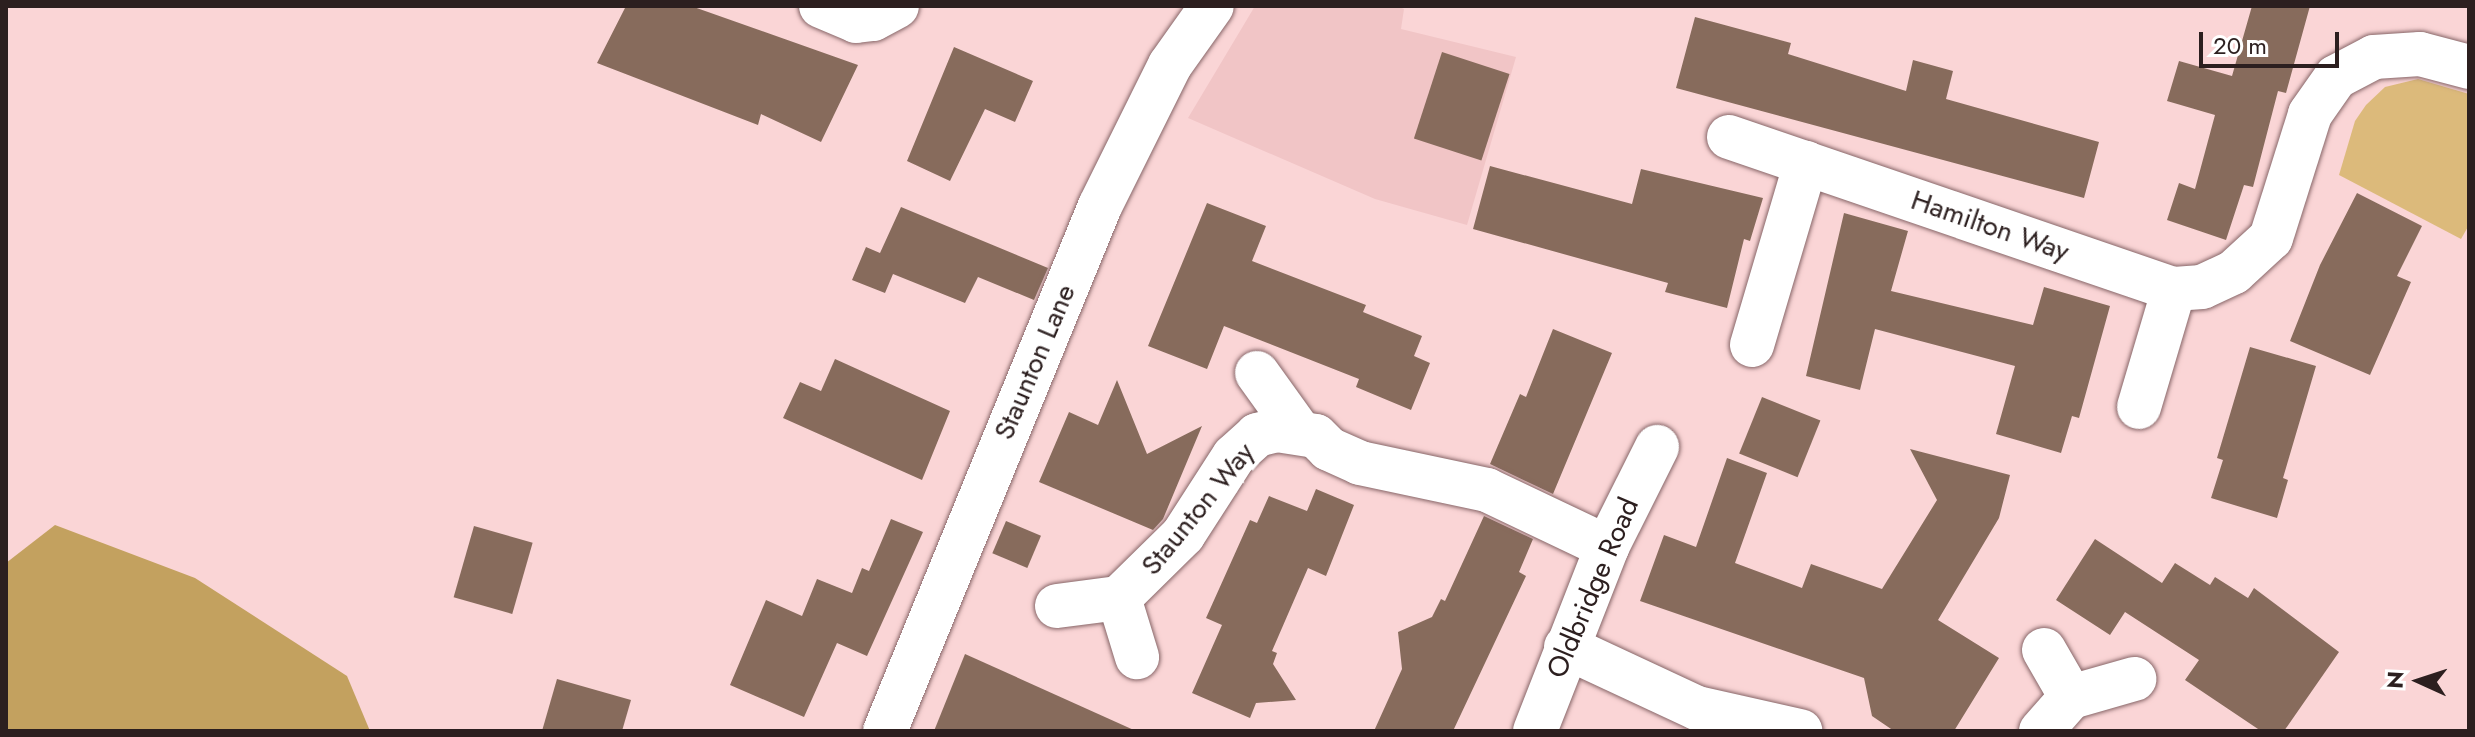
<!DOCTYPE html>
<html>
<head>
<meta charset="utf-8">
<style>
	body { margin:0 }
	#map { position:relative; width:2475px; height:737px; overflow:hidden; background:#fad5d6; font-family:Jost,sans-serif }
	div>[style] { position:absolute }
	.built>* { inset:0; background:#f1c5c6 }
	.green>* { inset:0; background:#dcba7b }
	.forest>* { inset:0; background:#c3a15f }
	.building>* { inset:0; background:#876b5c; transform-origin:0 0 }
	.roads { filter:drop-shadow(0 0 2px #876668) drop-shadow(0 0 2px #876668) }
	.minor>* { height:44px; margin:-22px; padding:0 22px; transform-origin:22px; border-radius:22px; background:#fff }
	span { translate:-50% -50%; white-space:nowrap; text-align:center; line-height:1.15; -webkit-text-stroke:7px #fff; paint-order:stroke }
	.street-label { font-size:28px; color:#2c1f1f }
	.frame { position:absolute; inset:0; border:8px solid #2c1f1f; pointer-events:none }
	.north { position:absolute; left:2379px; top:641px; width:80px; height:80px; -webkit-text-stroke:6px #fff; paint-order:stroke; rotate:273deg; font-size:22px; font-weight:700; line-height:32px; text-align:center; color:#2c1f1f }
	.north::after { content:''; display:block; margin:auto; width:28px; height:36px; background:#2c1f1f; clip-path:polygon(50% 0,100% 100%,50% 72%,0 100%) }
	.scale { position:absolute; left:2199px; top:32px; width:140px; height:36px; box-sizing:border-box; border:4px solid #2c1f1f; border-top:0; padding-left:10px; font-size:24px; line-height:28px; white-space:nowrap; color:#2c1f1f; -webkit-text-stroke:6px #fff; paint-order:stroke }
</style>
</head>
<body>
<div id="map">
	<div class="built">
		<div style="clip-path:polygon(1255px 6px,1398px 6px,1404px 9px,1401px 29px,1516px 57px,1467px 225px,1375px 199px,1188px 118px)"></div>
	</div>
	<div class="green">
		<div style="clip-path:polygon(2418px 79px,2469px 94px,2469px 225px,2461px 239px,2339px 175px,2355px 121px,2366px 105px,2385px 87px)"></div>
	</div>
	<div class="forest">
		<div style="clip-path:polygon(55px 525px,195px 578px,347px 676px,370px 731px,6px 731px,6px 563px)"></div>
	</div>
	<div class="building">
		<div style="clip-path:polygon(626px 6px,691px 6px,858px 65px,821px 142px,761px 114px,758px 125px,597px 63px)"></div>
		<div style="clip-path:polygon(2252px 6px,2310px 6px,2286px 93px,2278px 91px,2253px 187px,2244px 185px,2226px 240px,2167px 220px,2179px 183px,2195px 189px,2215px 115px,2167px 101px,2179px 61px,2232px 76px)"></div>
		<div style="clip-path:polygon(1695px 17px,1791px 43px,1788px 54px,1906px 91px,1913px 60px,1953px 71px,1946px 99px,2099px 142px,2084px 198px,1676px 88px)"></div>
		<div style="clip-path:polygon(954px 47px,1033px 81px,1015px 122px,985px 109px,950px 181px,907px 161px)"></div>
		<div style="left:1442px;top:52px;width:71px;height:91px;rotate:18deg"></div>
		<div style="clip-path:polygon(1490px 166px,1632px 204px,1641px 169px,1763px 198px,1750px 241px,1744px 239px,1727px 308px,1665px 292px,1668px 283px,1473px 229px)"></div>
		<div style="clip-path:polygon(2357px 193px,2422px 226px,2397px 276px,2411px 282px,2370px 375px,2290px 341px,2320px 265px)"></div>
		<div style="clip-path:polygon(1207px 203px,1266px 226px,1252px 261px,1366px 305px,1363px 312px,1422px 336px,1414px 356px,1430px 363px,1411px 410px,1356px 387px,1359px 379px,1224px 326px,1207px 369px,1148px 346px)"></div>
		<div style="clip-path:polygon(901px 207px,1048px 268px,1034px 300px,978px 277px,965px 303px,893px 274px,885px 293px,852px 280px,866px 247px,880px 253px)"></div>
		<div style="clip-path:polygon(1844px 213px,1908px 231px,1891px 291px,2033px 325px,2044px 287px,2110px 306px,2079px 418px,2072px 416px,2061px 453px,1996px 434px,2015px 366px,1875px 329px,1860px 390px,1806px 376px)"></div>
		<div style="clip-path:polygon(1553px 329px,1612px 353px,1553px 494px,1490px 464px,1520px 394px,1526px 397px)"></div>
		<div style="clip-path:polygon(2250px 347px,2316px 366px,2283px 478px,2288px 480px,2277px 518px,2211px 498px,2223px 460px,2217px 458px)"></div>
		<div style="clip-path:polygon(835px 359px,950px 411px,922px 480px,783px 418px,800px 382px,821px 391px)"></div>
		<div style="clip-path:polygon(1117px 380px,1147px 454px,1202px 426px,1163px 519px,1153px 530px,1039px 482px,1069px 412px,1098px 425px)"></div>
		<div style="left:1762px;top:397px;width:63px;height:61px;rotate:22deg"></div>
		<div style="clip-path:polygon(1910px 449px,2010px 475px,1999px 518px,1938px 620px,1999px 658px,1954px 731px,1894px 731px,1872px 716px,1864px 678px,1640px 601px,1664px 535px,1696px 547px,1727px 458px,1767px 473px,1735px 563px,1802px 588px,1811px 564px,1882px 589px,1937px 500px)"></div>
		<div style="clip-path:polygon(1316px 489px,1354px 505px,1326px 576px,1308px 568px,1272px 651px,1277px 653px,1273px 664px,1296px 700px,1256px 703px,1250px 718px,1192px 693px,1222px 625px,1206px 618px,1250px 520px,1257px 523px,1269px 496px,1307px 511px)"></div>
		<div style="clip-path:polygon(1484px 516px,1533px 539px,1519px 572px,1526px 576px,1453px 731px,1374px 731px,1402px 669px,1398px 632px,1432px 617px,1441px 599px,1445px 601px)"></div>
		<div style="clip-path:polygon(891px 519px,923px 532px,867px 656px,837px 643px,804px 717px,730px 685px,766px 600px,802px 616px,817px 579px,852px 593px,862px 568px,869px 571px)"></div>
		<div style="left:1006px;top:521px;width:38px;height:35px;rotate:23deg"></div>
		<div style="left:474px;top:526px;width:61px;height:74px;rotate:16deg"></div>
		<div style="clip-path:polygon(2095px 539px,2162px 583px,2175px 563px,2210px 585px,2215px 577px,2248px 598px,2254px 588px,2339px 652px,2284px 731px,2261px 731px,2185px 680px,2199px 660px,2125px 612px,2110px 635px,2056px 600px)"></div>
		<div style="clip-path:polygon(965px 654px,1136px 731px,934px 731px)"></div>
		<div style="clip-path:polygon(557px 679px,631px 700px,622px 731px,542px 731px)"></div>
	</div>
	<div class="roads">
		<div class="minor">
			<div style="left:821px;top:6px;width:38px;rotate:23deg"></div>
			<div style="left:856px;top:21px;width:17px;rotate:-7deg"></div>
			<div style="left:873px;top:19px;width:27px;rotate:-28deg"></div>
			<div style="left:1729px;top:137px;width:470px;rotate:18.9deg"></div>
			<div style="left:2174px;top:289px;width:28px;rotate:-4deg"></div>
			<div style="left:2202px;top:287px;width:35px;rotate:-25deg"></div>
			<div style="left:2234px;top:272px;width:50px;rotate:-42.6deg"></div>
			<div style="left:2271px;top:238px;width:130px;rotate:-72.5deg"></div>
			<div style="left:2310px;top:114px;width:45px;rotate:-54.9deg"></div>
			<div style="left:2336px;top:77px;width:43px;rotate:-27.8deg"></div>
			<div style="left:2374px;top:57px;width:46px;rotate:-3.7deg"></div>
			<div style="left:2420px;top:54px;width:51px;rotate:14.9deg"></div>
			<div style="left:1752px;top:345px;width:190px;rotate:-73.5deg"></div>
			<div style="left:1257px;top:373px;width:70px;rotate:54.3deg"></div>
			<div style="left:2139px;top:407px;width:123px;rotate:-73.5deg"></div>
			<div style="left:1119px;top:598px;width:62px;rotate:73deg"></div>
			<div style="left:1057px;top:606px;width:63px;rotate:-7.4deg"></div>
			<div style="left:1119px;top:598px;width:90px;rotate:-44.5deg"></div>
			<div style="left:1183px;top:535px;width:94px;rotate:-57.2deg"></div>
			<div style="left:1234px;top:456px;width:31px;rotate:-42deg"></div>
			<div style="left:1257px;top:435px;width:21px;rotate:-14deg"></div>
			<div style="left:1277px;top:430px;width:39px;rotate:9deg"></div>
			<div style="left:1316px;top:436px;width:18px;rotate:45deg"></div>
			<div style="left:1329px;top:449px;width:34px;rotate:24deg"></div>
			<div style="left:1360px;top:463px;width:130px;rotate:12deg"></div>
			<div style="left:1487px;top:490px;width:133px;rotate:25.4deg"></div>
			<div style="left:1566px;top:647px;width:145px;rotate:25deg"></div>
			<div style="left:1697px;top:708px;width:106px;rotate:12.6deg"></div>
			<div style="left:2044px;top:650px;width:54px;rotate:60.1deg"></div>
			<div style="left:2071px;top:697px;width:66px;rotate:-15.9deg"></div>
			<div style="left:885px;top:731px;width:567px;rotate:-67.73deg"></div>
			<div style="left:1100px;top:206px;width:157px;rotate:-63.6deg"></div>
			<div style="left:1170px;top:65px;width:72px;rotate:-54.6deg"></div>
			<div style="left:1535px;top:731px;width:198px;rotate:-68.6deg"></div>
			<div style="left:1607px;top:547px;width:112px;rotate:-63.4deg"></div>
			<div style="left:2041px;top:731px;width:45px;rotate:-48.6deg"></div>
		</div>
	</div>
	<div class="street-label">
		<span style="left:1990px;top:226px;rotate:19deg">Hamilton Way</span>
		<span style="left:1035px;top:362px;rotate:-67deg">Staunton Lane</span>
		<span style="left:1198px;top:509px;rotate:-51deg">Staunton Way</span>
		<span style="left:1593px;top:588px;rotate:-67deg">Oldbridge Road</span>
	</div>
	<div class="frame"></div>
	<div class="north">N</div>
	<div class="scale">20 m</div>
</div>
</body>
</html>
